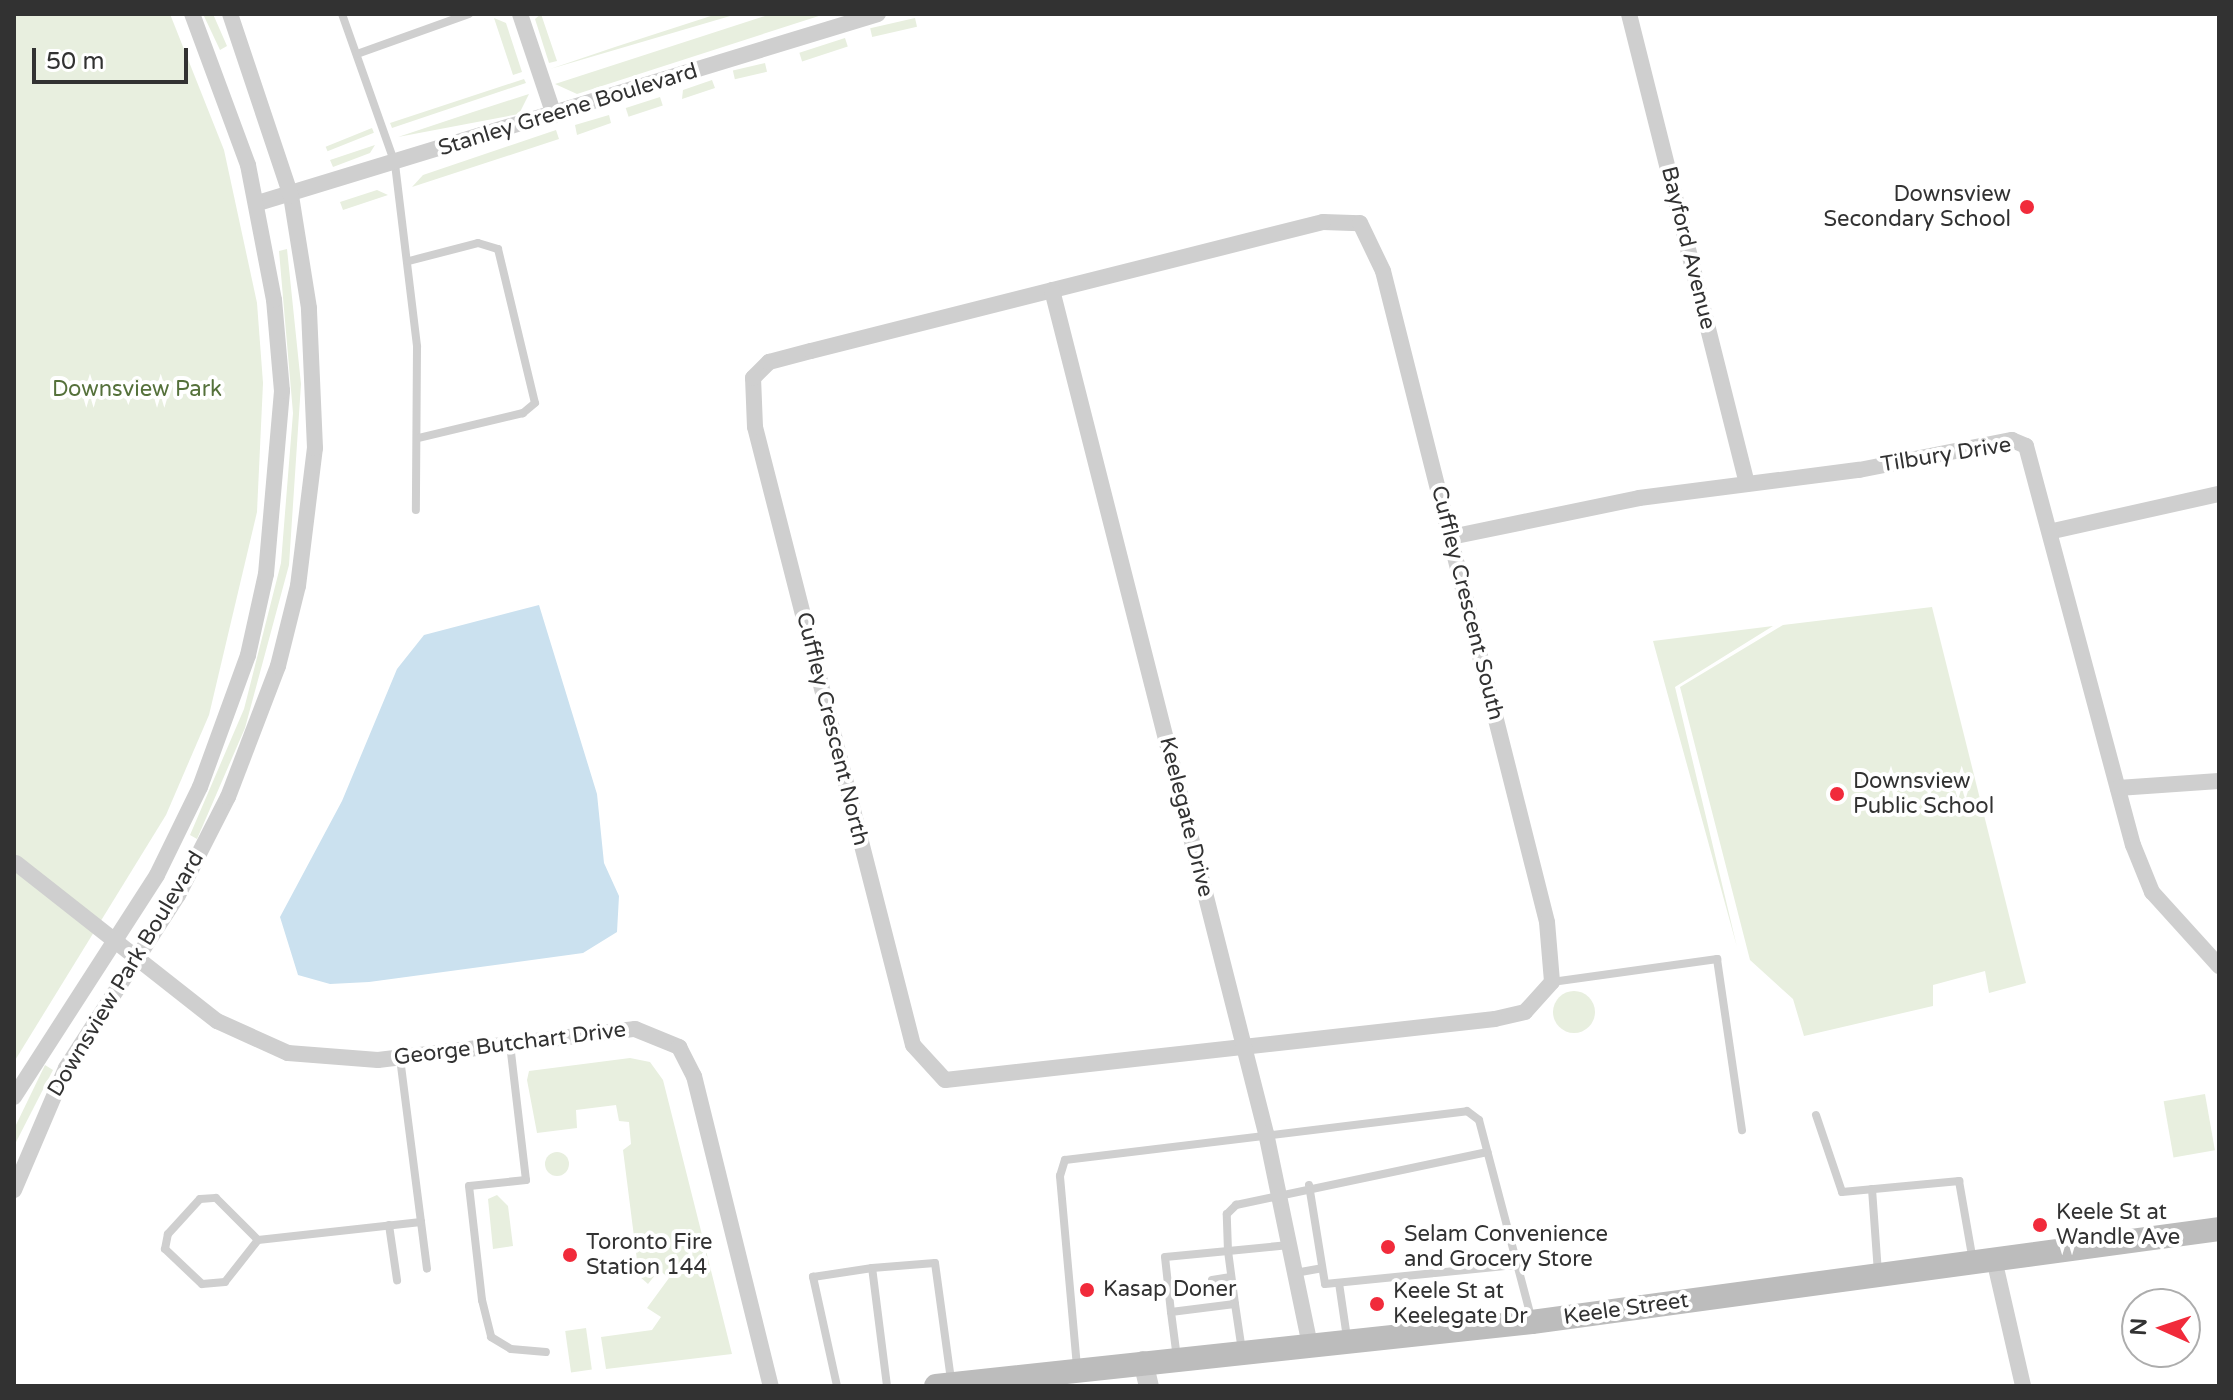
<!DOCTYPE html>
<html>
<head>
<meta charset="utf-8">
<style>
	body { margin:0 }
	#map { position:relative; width:2233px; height:1400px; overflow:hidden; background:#fff; font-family:"Varela Round",sans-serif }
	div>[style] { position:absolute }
	.green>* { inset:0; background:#e8efdf; transform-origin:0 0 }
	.round { border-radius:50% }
	.water>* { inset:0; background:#cbe1ef }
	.service>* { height:8px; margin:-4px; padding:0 4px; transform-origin:4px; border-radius:4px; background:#cfcfcf }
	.minor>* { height:16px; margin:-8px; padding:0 8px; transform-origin:8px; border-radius:8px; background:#cfcfcf }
	.tertiary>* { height:20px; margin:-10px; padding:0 10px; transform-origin:10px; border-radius:10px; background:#cfcfcf }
	.secondary>* { height:24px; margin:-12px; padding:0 12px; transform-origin:12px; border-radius:12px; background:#bcbcbc }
	.dots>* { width:22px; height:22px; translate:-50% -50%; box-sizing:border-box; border:4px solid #fff; border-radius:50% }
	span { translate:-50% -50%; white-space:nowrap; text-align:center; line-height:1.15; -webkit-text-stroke:8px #fff; paint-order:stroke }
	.street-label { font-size:22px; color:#323232 }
	.poi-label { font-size:22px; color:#323232 }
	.right { translate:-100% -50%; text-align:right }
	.left { translate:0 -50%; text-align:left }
	.park-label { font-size:22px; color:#55713b }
	.frame { position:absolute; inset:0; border:16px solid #323232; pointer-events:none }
	.north { position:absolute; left:2121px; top:1288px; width:80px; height:80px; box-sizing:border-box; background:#fff; border:2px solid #adadad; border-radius:50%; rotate:273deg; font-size:22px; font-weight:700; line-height:32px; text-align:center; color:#323232 }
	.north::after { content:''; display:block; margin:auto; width:28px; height:36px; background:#f12b3b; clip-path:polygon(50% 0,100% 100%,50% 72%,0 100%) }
	.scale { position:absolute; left:32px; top:48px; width:156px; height:36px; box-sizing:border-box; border:4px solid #323232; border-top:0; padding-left:10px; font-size:24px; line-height:28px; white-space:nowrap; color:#323232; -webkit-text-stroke:6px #fff; paint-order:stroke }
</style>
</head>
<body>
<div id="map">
	<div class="green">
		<div style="clip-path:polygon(14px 14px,170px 14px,224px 150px,257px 303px,263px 383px,257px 512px,209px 715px,166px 815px,14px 1062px)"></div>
		<div style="clip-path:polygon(203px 14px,213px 14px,227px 46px,220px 50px)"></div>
		<div style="clip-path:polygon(541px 14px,557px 61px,549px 63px,535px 19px)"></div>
		<div style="clip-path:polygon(717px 14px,737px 14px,550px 69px,615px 47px)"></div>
		<div style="clip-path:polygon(771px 14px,825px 14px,577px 94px,555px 84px)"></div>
		<div style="clip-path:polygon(494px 18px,506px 23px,522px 72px,513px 75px)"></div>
		<div style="left:915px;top:18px;width:9px;height:46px;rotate:77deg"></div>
		<div style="left:845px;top:38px;width:9px;height:48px;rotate:72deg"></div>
		<div style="left:765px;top:63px;width:9px;height:33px;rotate:77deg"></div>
		<div style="clip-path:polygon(524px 79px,526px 83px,392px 128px,390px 123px)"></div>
		<div style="clip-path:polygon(712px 80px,715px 88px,682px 99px,683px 90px)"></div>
		<div style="clip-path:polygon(529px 94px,519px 114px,398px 137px,473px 112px)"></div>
		<div style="left:660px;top:97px;width:9px;height:36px;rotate:72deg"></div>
		<div style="clip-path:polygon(609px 115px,611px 123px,577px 135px,575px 125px)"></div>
		<div style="left:372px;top:128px;width:5px;height:50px;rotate:68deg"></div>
		<div style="clip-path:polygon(556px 130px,559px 139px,412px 187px,423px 175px)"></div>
		<div style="clip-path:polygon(375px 145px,370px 153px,333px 167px,330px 160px)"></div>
		<div style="clip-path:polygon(377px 190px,388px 195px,343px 210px,340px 202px)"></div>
		<div style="clip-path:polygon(287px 249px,301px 384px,289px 565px,245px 728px,197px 839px,190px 835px,244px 709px,281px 563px,293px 413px,279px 251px)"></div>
		<div style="clip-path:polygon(1932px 607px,2026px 983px,1989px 993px,1985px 971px,1933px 985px,1933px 1006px,1804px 1036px,1793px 999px,1750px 960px,1680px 687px,1783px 625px)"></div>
		<div style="clip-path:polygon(1773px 626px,1675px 687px,1737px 947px,1653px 641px)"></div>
		<div class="round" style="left:1553px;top:991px;width:42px;height:42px"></div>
		<div style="clip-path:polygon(630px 1058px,650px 1062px,663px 1080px,732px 1354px,606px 1369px,601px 1337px,652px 1330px,661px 1317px,647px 1308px,669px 1278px,659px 1270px,648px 1284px,639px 1276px,623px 1150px,631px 1144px,629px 1122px,619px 1121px,616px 1105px,576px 1110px,577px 1128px,537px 1133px,527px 1080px,529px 1071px)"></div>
		<div style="clip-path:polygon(45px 1065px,53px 1070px,14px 1146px,14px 1129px)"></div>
		<div style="left:2205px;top:1094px;width:57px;height:42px;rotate:80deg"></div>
		<div class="round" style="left:545px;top:1152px;width:24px;height:24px"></div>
		<div style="clip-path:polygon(497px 1195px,508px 1206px,513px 1246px,493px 1249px,488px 1199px)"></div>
		<div style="left:586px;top:1328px;width:42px;height:21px;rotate:82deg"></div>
	</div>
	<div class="water">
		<div style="clip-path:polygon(539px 605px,597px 794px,604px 863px,619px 896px,617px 932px,583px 953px,369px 982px,330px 984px,298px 975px,280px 917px,342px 801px,397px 669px,424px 635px)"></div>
	</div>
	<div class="service">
		<div style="left:342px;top:14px;width:159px;rotate:70.5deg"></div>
		<div style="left:395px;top:164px;width:184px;rotate:83.1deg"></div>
		<div style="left:417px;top:347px;width:163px;rotate:90.4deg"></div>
		<div style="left:357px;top:54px;width:119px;rotate:-19.7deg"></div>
		<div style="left:409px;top:261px;width:71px;rotate:-14.6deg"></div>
		<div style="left:478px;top:243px;width:21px;rotate:17deg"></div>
		<div style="left:498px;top:249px;width:158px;rotate:76.5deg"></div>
		<div style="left:535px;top:403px;width:16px;rotate:140deg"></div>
		<div style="left:523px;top:413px;width:107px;rotate:166.5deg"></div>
		<div style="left:1552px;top:982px;width:167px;rotate:-7.9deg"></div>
		<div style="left:1717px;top:959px;width:173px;rotate:81.7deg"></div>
		<div style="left:510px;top:1044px;width:137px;rotate:83.3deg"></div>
		<div style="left:526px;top:1180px;width:57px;rotate:174deg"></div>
		<div style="left:469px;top:1186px;width:115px;rotate:83.5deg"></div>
		<div style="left:482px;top:1300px;width:38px;rotate:76deg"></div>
		<div style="left:491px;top:1337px;width:23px;rotate:31deg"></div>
		<div style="left:511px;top:1349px;width:35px;rotate:5deg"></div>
		<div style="left:1816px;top:1115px;width:81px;rotate:71.3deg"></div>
		<div style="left:1842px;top:1192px;width:118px;rotate:-5.4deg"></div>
		<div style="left:1959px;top:1181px;width:81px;rotate:80.1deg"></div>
		<div style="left:1309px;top:1185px;width:100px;rotate:80.8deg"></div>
		<div style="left:1325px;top:1284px;width:193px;rotate:-5.7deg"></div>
		<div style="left:1872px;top:1189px;width:83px;rotate:85.9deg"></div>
		<div style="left:421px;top:1222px;width:47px;rotate:82.7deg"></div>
		<div style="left:389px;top:1225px;width:56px;rotate:81.7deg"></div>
		<div style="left:258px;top:1240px;width:53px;rotate:128.2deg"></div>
		<div style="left:225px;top:1282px;width:23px;rotate:175deg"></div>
		<div style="left:202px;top:1284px;width:51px;rotate:-136.6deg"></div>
		<div style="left:165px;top:1249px;width:15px;rotate:-79deg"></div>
		<div style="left:168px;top:1234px;width:47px;rotate:-47.6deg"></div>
		<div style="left:200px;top:1199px;width:16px;rotate:-4deg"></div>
		<div style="left:216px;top:1198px;width:59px;rotate:45deg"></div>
		<div style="left:258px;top:1240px;width:164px;rotate:-6.3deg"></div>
		<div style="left:421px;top:1222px;width:165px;rotate:-97.3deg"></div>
		<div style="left:1289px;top:1245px;width:61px;rotate:174.4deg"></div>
		<div style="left:1228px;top:1251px;width:63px;rotate:174.6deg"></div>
		<div style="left:1165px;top:1257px;width:55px;rotate:83.8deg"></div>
		<div style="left:1171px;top:1312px;width:64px;rotate:-7.1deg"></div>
		<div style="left:1235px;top:1304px;width:53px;rotate:-97.5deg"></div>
		<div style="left:1228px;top:1251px;width:37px;rotate:-92deg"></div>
		<div style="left:1227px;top:1214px;width:13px;rotate:-45deg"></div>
		<div style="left:1236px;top:1205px;width:257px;rotate:-11.9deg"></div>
		<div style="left:1295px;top:1273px;width:27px;rotate:-10deg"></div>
		<div style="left:1212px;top:1280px;width:19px;rotate:-9deg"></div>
		<div style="left:1339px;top:1283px;width:56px;rotate:81.7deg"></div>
		<div style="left:1235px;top:1304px;width:48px;rotate:81.5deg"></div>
		<div style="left:1171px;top:1312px;width:46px;rotate:82.6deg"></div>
		<div style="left:1077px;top:1367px;width:192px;rotate:-95.1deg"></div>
		<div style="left:1060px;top:1176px;width:17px;rotate:-73deg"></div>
		<div style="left:1065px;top:1160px;width:405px;rotate:-6.9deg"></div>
		<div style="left:1467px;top:1111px;width:15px;rotate:37deg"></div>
		<div style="left:1479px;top:1120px;width:208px;rotate:75.2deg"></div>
		<div style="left:837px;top:1386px;width:112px;rotate:-102.4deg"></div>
		<div style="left:813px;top:1277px;width:60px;rotate:-8.7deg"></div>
		<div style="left:887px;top:1386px;width:119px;rotate:-97.2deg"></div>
		<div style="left:872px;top:1268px;width:63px;rotate:-4.5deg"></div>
		<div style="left:935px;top:1263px;width:118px;rotate:82.2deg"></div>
	</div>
	<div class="minor">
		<div style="left:520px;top:14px;width:107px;rotate:71.4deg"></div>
		<div style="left:1629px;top:14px;width:484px;rotate:75.9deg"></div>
		<div style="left:258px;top:203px;width:648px;rotate:-16.95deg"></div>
		<div style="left:1323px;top:222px;width:37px;rotate:2deg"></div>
		<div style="left:1360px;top:223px;width:53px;rotate:64.4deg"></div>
		<div style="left:1383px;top:271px;width:671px;rotate:75.86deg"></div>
		<div style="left:1547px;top:922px;width:60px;rotate:85.2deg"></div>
		<div style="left:1552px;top:982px;width:40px;rotate:132deg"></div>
		<div style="left:1525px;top:1012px;width:31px;rotate:167deg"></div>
		<div style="left:1495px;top:1019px;width:553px;rotate:173.67deg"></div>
		<div style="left:945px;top:1080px;width:47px;rotate:-132.4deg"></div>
		<div style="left:913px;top:1045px;width:638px;rotate:-104.34deg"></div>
		<div style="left:755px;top:427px;width:49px;rotate:-92.3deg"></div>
		<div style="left:753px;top:378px;width:23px;rotate:-45deg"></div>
		<div style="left:769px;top:362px;width:43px;rotate:-14.7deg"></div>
		<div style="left:811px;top:351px;width:528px;rotate:-14.14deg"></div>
		<div style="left:1052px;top:290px;width:870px;rotate:75.76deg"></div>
		<div style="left:1266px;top:1133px;width:217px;rotate:78.3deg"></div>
		<div style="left:2053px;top:531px;width:170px;rotate:-12.6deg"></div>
		<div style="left:1451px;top:537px;width:192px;rotate:-11.7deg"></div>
		<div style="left:1639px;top:498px;width:222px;rotate:-7.3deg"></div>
		<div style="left:1859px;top:470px;width:156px;rotate:-11.1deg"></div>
		<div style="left:2012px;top:440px;width:15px;rotate:23deg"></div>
		<div style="left:2026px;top:446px;width:413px;rotate:75deg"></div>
		<div style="left:2133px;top:845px;width:51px;rotate:68deg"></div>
		<div style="left:2152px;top:892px;width:100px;rotate:47.8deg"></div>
		<div style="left:2118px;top:788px;width:101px;rotate:-4deg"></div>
		<div style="left:16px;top:863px;width:256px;rotate:38.2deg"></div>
		<div style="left:217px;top:1021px;width:78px;rotate:24.3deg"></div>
		<div style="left:288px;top:1053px;width:90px;rotate:4.4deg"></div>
		<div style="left:378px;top:1060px;width:259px;rotate:-6.9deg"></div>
		<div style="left:635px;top:1029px;width:48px;rotate:22.2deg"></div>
		<div style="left:679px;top:1047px;width:33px;rotate:63deg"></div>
		<div style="left:694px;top:1076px;width:319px;rotate:76.1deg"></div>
		<div style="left:14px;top:1097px;width:264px;rotate:-57.2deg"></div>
		<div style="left:157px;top:875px;width:98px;rotate:-64deg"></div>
		<div style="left:200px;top:787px;width:140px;rotate:-70deg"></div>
		<div style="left:248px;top:655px;width:83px;rotate:-77.5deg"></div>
		<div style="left:266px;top:574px;width:184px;rotate:-85deg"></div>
		<div style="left:282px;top:391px;width:91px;rotate:-95deg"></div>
		<div style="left:274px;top:300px;width:137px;rotate:-100.9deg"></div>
		<div style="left:248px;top:165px;width:161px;rotate:-110.3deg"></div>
		<div style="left:14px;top:1190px;width:133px;rotate:-66.9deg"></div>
		<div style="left:66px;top:1068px;width:206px;rotate:-57.1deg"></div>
		<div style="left:178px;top:895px;width:110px;rotate:-63deg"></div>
		<div style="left:228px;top:797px;width:140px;rotate:-69.1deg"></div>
		<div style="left:278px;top:666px;width:82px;rotate:-76deg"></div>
		<div style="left:298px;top:586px;width:139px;rotate:-83deg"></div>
		<div style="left:315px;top:448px;width:140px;rotate:-92.5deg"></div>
		<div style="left:309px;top:308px;width:113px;rotate:-99.1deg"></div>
		<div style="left:291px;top:196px;width:192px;rotate:-108.5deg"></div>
		<div style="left:1994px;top:1259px;width:130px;rotate:77.1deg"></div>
	</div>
	<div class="tertiary">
		<div style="left:1143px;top:1361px;width:26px;rotate:77deg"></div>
	</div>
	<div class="secondary">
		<div style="left:936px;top:1386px;width:599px;rotate:-6.13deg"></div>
		<div style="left:1532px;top:1322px;width:693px;rotate:-7.71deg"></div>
	</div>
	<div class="dots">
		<div style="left:2027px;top:207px;background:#f12b3b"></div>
		<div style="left:1837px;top:794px;background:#f12b3b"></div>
		<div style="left:2040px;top:1225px;background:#f12b3b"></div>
		<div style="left:1388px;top:1247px;background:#f12b3b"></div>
		<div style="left:570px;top:1255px;background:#f12b3b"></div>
		<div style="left:1087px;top:1290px;background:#f12b3b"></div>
		<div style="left:1377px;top:1304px;background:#f12b3b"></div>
	</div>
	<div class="street-label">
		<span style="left:568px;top:110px;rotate:-17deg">Stanley Greene Boulevard</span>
		<span style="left:1688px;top:248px;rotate:76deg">Bayford Avenue</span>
		<span style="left:1946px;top:455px;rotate:-9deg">Tilbury Drive</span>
		<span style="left:1467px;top:603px;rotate:76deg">Cuffley Crescent South</span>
		<span style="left:832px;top:729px;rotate:76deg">Cuffley Crescent North</span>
		<span style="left:1186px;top:817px;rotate:76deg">Keelegate Drive</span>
		<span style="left:126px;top:974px;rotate:-59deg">Downsview Park Boulevard</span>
		<span style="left:510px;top:1044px;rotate:-7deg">George Butchart Drive</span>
		<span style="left:1626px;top:1309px;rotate:-8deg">Keele Street</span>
	</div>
	<div class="poi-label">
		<span class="right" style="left:2011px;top:207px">Downsview<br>Secondary School</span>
		<span class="left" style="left:1853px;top:794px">Downsview<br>Public School</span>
		<span class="left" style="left:2056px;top:1225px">Keele St at<br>Wandle Ave</span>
		<span class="left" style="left:1404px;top:1247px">Selam Convenience<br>and Grocery Store</span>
		<span class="left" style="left:586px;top:1255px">Toronto Fire<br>Station 144</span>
		<span class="left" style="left:1103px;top:1290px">Kasap Doner</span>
		<span class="left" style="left:1393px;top:1304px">Keele St at<br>Keelegate Dr</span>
	</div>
	<div class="park-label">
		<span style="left:137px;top:390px">Downsview Park</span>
	</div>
	<div class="frame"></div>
	<div class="north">N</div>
	<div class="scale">50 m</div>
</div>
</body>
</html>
